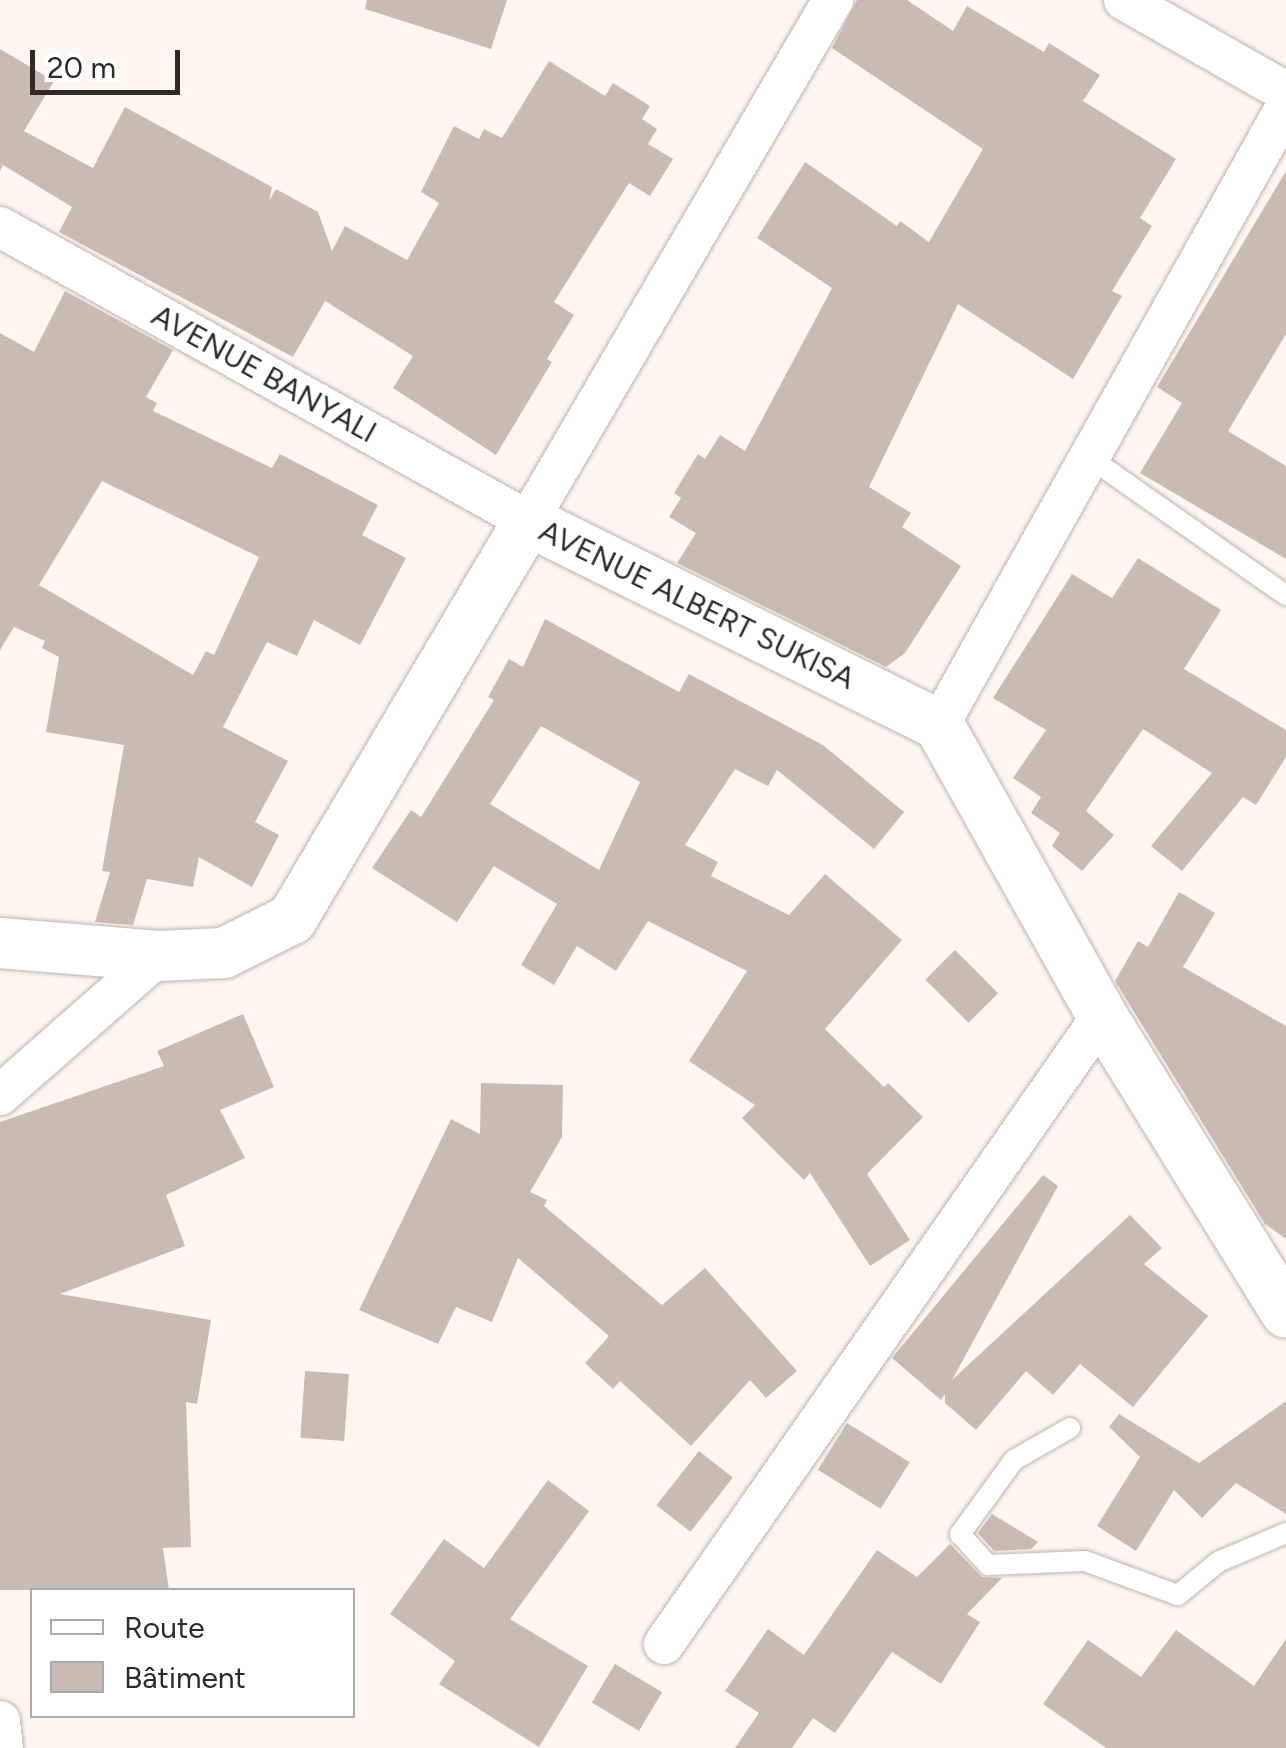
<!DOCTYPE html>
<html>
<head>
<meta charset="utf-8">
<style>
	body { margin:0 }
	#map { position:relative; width:1286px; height:1748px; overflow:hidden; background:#fff6f3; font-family:Figtree,sans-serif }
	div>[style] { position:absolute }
	.building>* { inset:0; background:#c8bbb5; transform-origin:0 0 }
	.roads { filter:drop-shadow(0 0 2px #c0b3ad) drop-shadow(0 0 2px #c0b3ad) }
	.service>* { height:20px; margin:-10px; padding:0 10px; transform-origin:10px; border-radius:10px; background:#fff }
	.minor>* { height:40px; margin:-20px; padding:0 20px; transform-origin:20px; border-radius:20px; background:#fff }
	.tertiary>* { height:50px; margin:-25px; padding:0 25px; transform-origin:25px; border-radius:25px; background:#fff }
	span { translate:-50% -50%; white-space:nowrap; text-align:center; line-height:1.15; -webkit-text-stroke:9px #fff; paint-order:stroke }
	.street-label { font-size:30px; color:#2f2a27 }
	.legend { position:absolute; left:30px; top:1588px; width:325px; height:130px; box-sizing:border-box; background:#fff; border:2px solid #acaaa9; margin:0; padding:12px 18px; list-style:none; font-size:30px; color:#2f2a27 }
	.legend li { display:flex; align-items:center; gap:20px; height:50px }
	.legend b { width:50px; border:2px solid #acaaa9 }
	.scale { position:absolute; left:30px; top:50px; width:150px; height:45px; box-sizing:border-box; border:5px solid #2f2a27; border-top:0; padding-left:12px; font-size:30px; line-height:35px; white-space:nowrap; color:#2f2a27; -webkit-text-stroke:8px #fff; paint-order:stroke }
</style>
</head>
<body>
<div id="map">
	<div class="building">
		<div style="clip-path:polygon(367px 0,507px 0,491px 49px,365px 9px)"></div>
		<div style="clip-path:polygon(857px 0,907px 0,953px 31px,967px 6px,1044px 52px,1049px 43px,1100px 75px,1083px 101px,1176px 159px,1140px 218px,1152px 226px,1112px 291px,1122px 296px,1073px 379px,958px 304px,869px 487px,911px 513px,902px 527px,961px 566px,905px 653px,886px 667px,677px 563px,696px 533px,669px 517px,681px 498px,674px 493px,698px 454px,705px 459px,720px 435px,745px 451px,832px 288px,757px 238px,805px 162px,897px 226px,900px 221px,929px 242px,983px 149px,832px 48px)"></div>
		<div style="clip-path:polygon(0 49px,54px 81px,24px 131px,93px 168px,125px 107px,272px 187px,269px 201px,276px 189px,318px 212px,332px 251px,345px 226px,407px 260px,439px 203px,421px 192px,454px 126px,479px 139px,484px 129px,502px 138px,549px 61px,605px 96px,613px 83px,650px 106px,642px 119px,657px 129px,648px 144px,673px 159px,650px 196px,629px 183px,554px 302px,574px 315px,547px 359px,552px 362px,496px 455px,393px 388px,413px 356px,325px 301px,293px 357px,59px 232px,72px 207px,3px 165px,0 171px)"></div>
		<div style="clip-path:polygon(1286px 171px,1286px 334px,1228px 431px,1286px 466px,1286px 559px,1140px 473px,1182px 403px,1157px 387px)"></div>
		<div style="clip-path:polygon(evenodd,65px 291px,173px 350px,146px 397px,157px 403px,153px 411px,272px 468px,280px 454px,378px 505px,362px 535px,406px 558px,360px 645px,314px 620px,297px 656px,267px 642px,223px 727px,288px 761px,255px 822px,279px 835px,252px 887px,199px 857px,193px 887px,147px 879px,133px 925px,95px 922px,110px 872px,102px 871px,124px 745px,46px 732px,59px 657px,42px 648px,45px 641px,14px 627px,0 650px,0 333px,34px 352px,65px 291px,102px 481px,259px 557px,214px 655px,206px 651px,193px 675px,39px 585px,102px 481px)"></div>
		<div style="clip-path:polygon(1138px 558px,1221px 610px,1184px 669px,1286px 730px,1286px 757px,1256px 805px,1243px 797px,1182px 871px,1151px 846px,1212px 773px,1143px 729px,1086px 811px,1114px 835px,1082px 871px,1052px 846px,1060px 833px,1031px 813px,1041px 797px,1013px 778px,1046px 730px,993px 698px,1072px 574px,1112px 598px)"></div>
		<div style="clip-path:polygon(evenodd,545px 619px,679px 692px,689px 674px,823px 745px,904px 812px,874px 849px,777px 770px,768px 786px,735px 769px,685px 845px,718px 862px,711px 876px,789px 915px,825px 874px,902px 940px,825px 1029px,884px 1087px,888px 1083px,923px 1117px,867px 1174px,910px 1240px,870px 1266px,810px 1173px,804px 1180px,742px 1118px,755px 1105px,689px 1061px,747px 971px,648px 921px,616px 971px,577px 946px,554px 985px,521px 965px,557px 904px,494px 866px,457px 922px,372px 868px,411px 810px,421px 817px,494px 700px,488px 697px,509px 659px,523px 667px,545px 619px,541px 726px,640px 782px,599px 870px,490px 804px,541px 726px)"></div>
		<div style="clip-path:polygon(1179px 892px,1215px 913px,1183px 967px,1286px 1026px,1286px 1239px,1265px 1224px,1115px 981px,1138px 941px,1148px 947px)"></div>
		<div style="left:955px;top:950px;width:61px;height:42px;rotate:45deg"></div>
		<div style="clip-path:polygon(243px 1014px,274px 1087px,220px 1110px,245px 1158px,166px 1195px,185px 1246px,60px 1294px,211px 1320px,197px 1404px,186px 1402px,191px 1547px,163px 1548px,169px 1590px,0 1590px,0 1122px,164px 1066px,157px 1051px)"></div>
		<div style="clip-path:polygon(481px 1083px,563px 1085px,562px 1137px,530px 1192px,547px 1200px,544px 1206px,662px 1305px,705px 1268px,797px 1371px,766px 1398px,750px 1380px,691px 1446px,620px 1381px,613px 1389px,585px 1363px,609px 1336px,518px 1258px,492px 1322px,456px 1307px,438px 1344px,359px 1310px,451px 1119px,480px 1134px)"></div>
		<div style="clip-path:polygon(1043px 1175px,1058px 1186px,952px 1380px,1130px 1215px,1162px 1248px,1144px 1264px,1208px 1316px,1133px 1407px,1080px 1364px,1053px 1395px,1026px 1371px,976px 1430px,945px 1403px,945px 1394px,941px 1400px,892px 1358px)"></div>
		<div style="left:305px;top:1371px;width:44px;height:67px;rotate:4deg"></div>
		<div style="clip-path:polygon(1286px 1401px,1286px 1514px,1236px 1483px,1202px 1518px,1174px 1490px,1136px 1551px,1097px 1526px,1140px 1457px,1109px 1427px,1119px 1414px,1199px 1463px)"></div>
		<div style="left:847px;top:1423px;width:74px;height:55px;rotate:32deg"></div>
		<div style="left:699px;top:1451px;width:43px;height:69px;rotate:38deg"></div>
		<div style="clip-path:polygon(548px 1480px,589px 1511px,510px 1619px,588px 1666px,539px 1747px,439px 1684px,455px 1661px,390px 1614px,444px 1539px,484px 1568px)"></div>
		<div style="clip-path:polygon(992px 1514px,1038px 1542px,1031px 1549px,994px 1551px,978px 1533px)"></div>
		<div style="clip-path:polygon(950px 1544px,982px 1577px,1002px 1578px,967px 1614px,980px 1622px,941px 1684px,892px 1652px,835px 1733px,813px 1718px,792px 1748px,735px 1748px,759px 1713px,725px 1691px,768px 1629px,804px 1655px,877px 1550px,917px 1577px)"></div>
		<div style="clip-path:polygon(1176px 1630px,1254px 1686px,1286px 1639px,1286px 1748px,1106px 1748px,1043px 1704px,1088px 1640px,1141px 1677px)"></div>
		<div style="left:615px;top:1664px;width:55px;height:45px;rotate:31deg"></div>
	</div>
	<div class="roads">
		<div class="service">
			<div style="left:1090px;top:458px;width:239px;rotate:35deg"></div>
			<div style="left:1070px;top:1428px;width:64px;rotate:150.3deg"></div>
			<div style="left:1014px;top:1460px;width:92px;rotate:126.1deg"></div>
			<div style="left:960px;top:1534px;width:42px;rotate:47.9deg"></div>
			<div style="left:988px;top:1565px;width:97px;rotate:-2.4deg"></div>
			<div style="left:1085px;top:1561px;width:99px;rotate:20.1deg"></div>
			<div style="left:1178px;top:1595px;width:52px;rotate:-39.5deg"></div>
			<div style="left:1218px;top:1562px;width:74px;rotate:-23.1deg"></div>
		</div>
		<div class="minor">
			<div style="left:1124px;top:0;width:186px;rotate:29.6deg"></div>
			<div style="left:0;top:227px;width:604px;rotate:29.11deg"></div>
			<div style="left:528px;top:521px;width:604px;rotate:-59.65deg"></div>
			<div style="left:939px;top:725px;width:709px;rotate:-60.69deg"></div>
			<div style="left:0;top:1095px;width:210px;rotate:-41.3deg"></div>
			<div style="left:664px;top:1644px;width:766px;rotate:-55.11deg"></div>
			<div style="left:0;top:1721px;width:27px;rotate:84deg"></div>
		</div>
		<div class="tertiary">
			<div style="left:0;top:943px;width:159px;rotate:4.7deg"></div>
			<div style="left:158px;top:956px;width:66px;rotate:-2.6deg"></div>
			<div style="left:224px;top:953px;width:76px;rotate:-26.6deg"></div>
			<div style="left:292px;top:919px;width:463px;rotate:-59.3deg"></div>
			<div style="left:528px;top:521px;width:459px;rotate:26.4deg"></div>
			<div style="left:939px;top:725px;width:334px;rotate:60.7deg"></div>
			<div style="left:1102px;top:1016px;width:349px;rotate:58.2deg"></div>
		</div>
	</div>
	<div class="street-label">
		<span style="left:264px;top:374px;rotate:29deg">AVENUE BANYALI</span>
		<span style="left:697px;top:605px;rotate:26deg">AVENUE ALBERT SUKISA</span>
	</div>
	<ul class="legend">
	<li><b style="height:12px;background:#fff"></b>Route</li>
	<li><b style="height:28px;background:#c8bbb5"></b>Bâtiment</li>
	</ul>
	<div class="scale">20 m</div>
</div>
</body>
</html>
